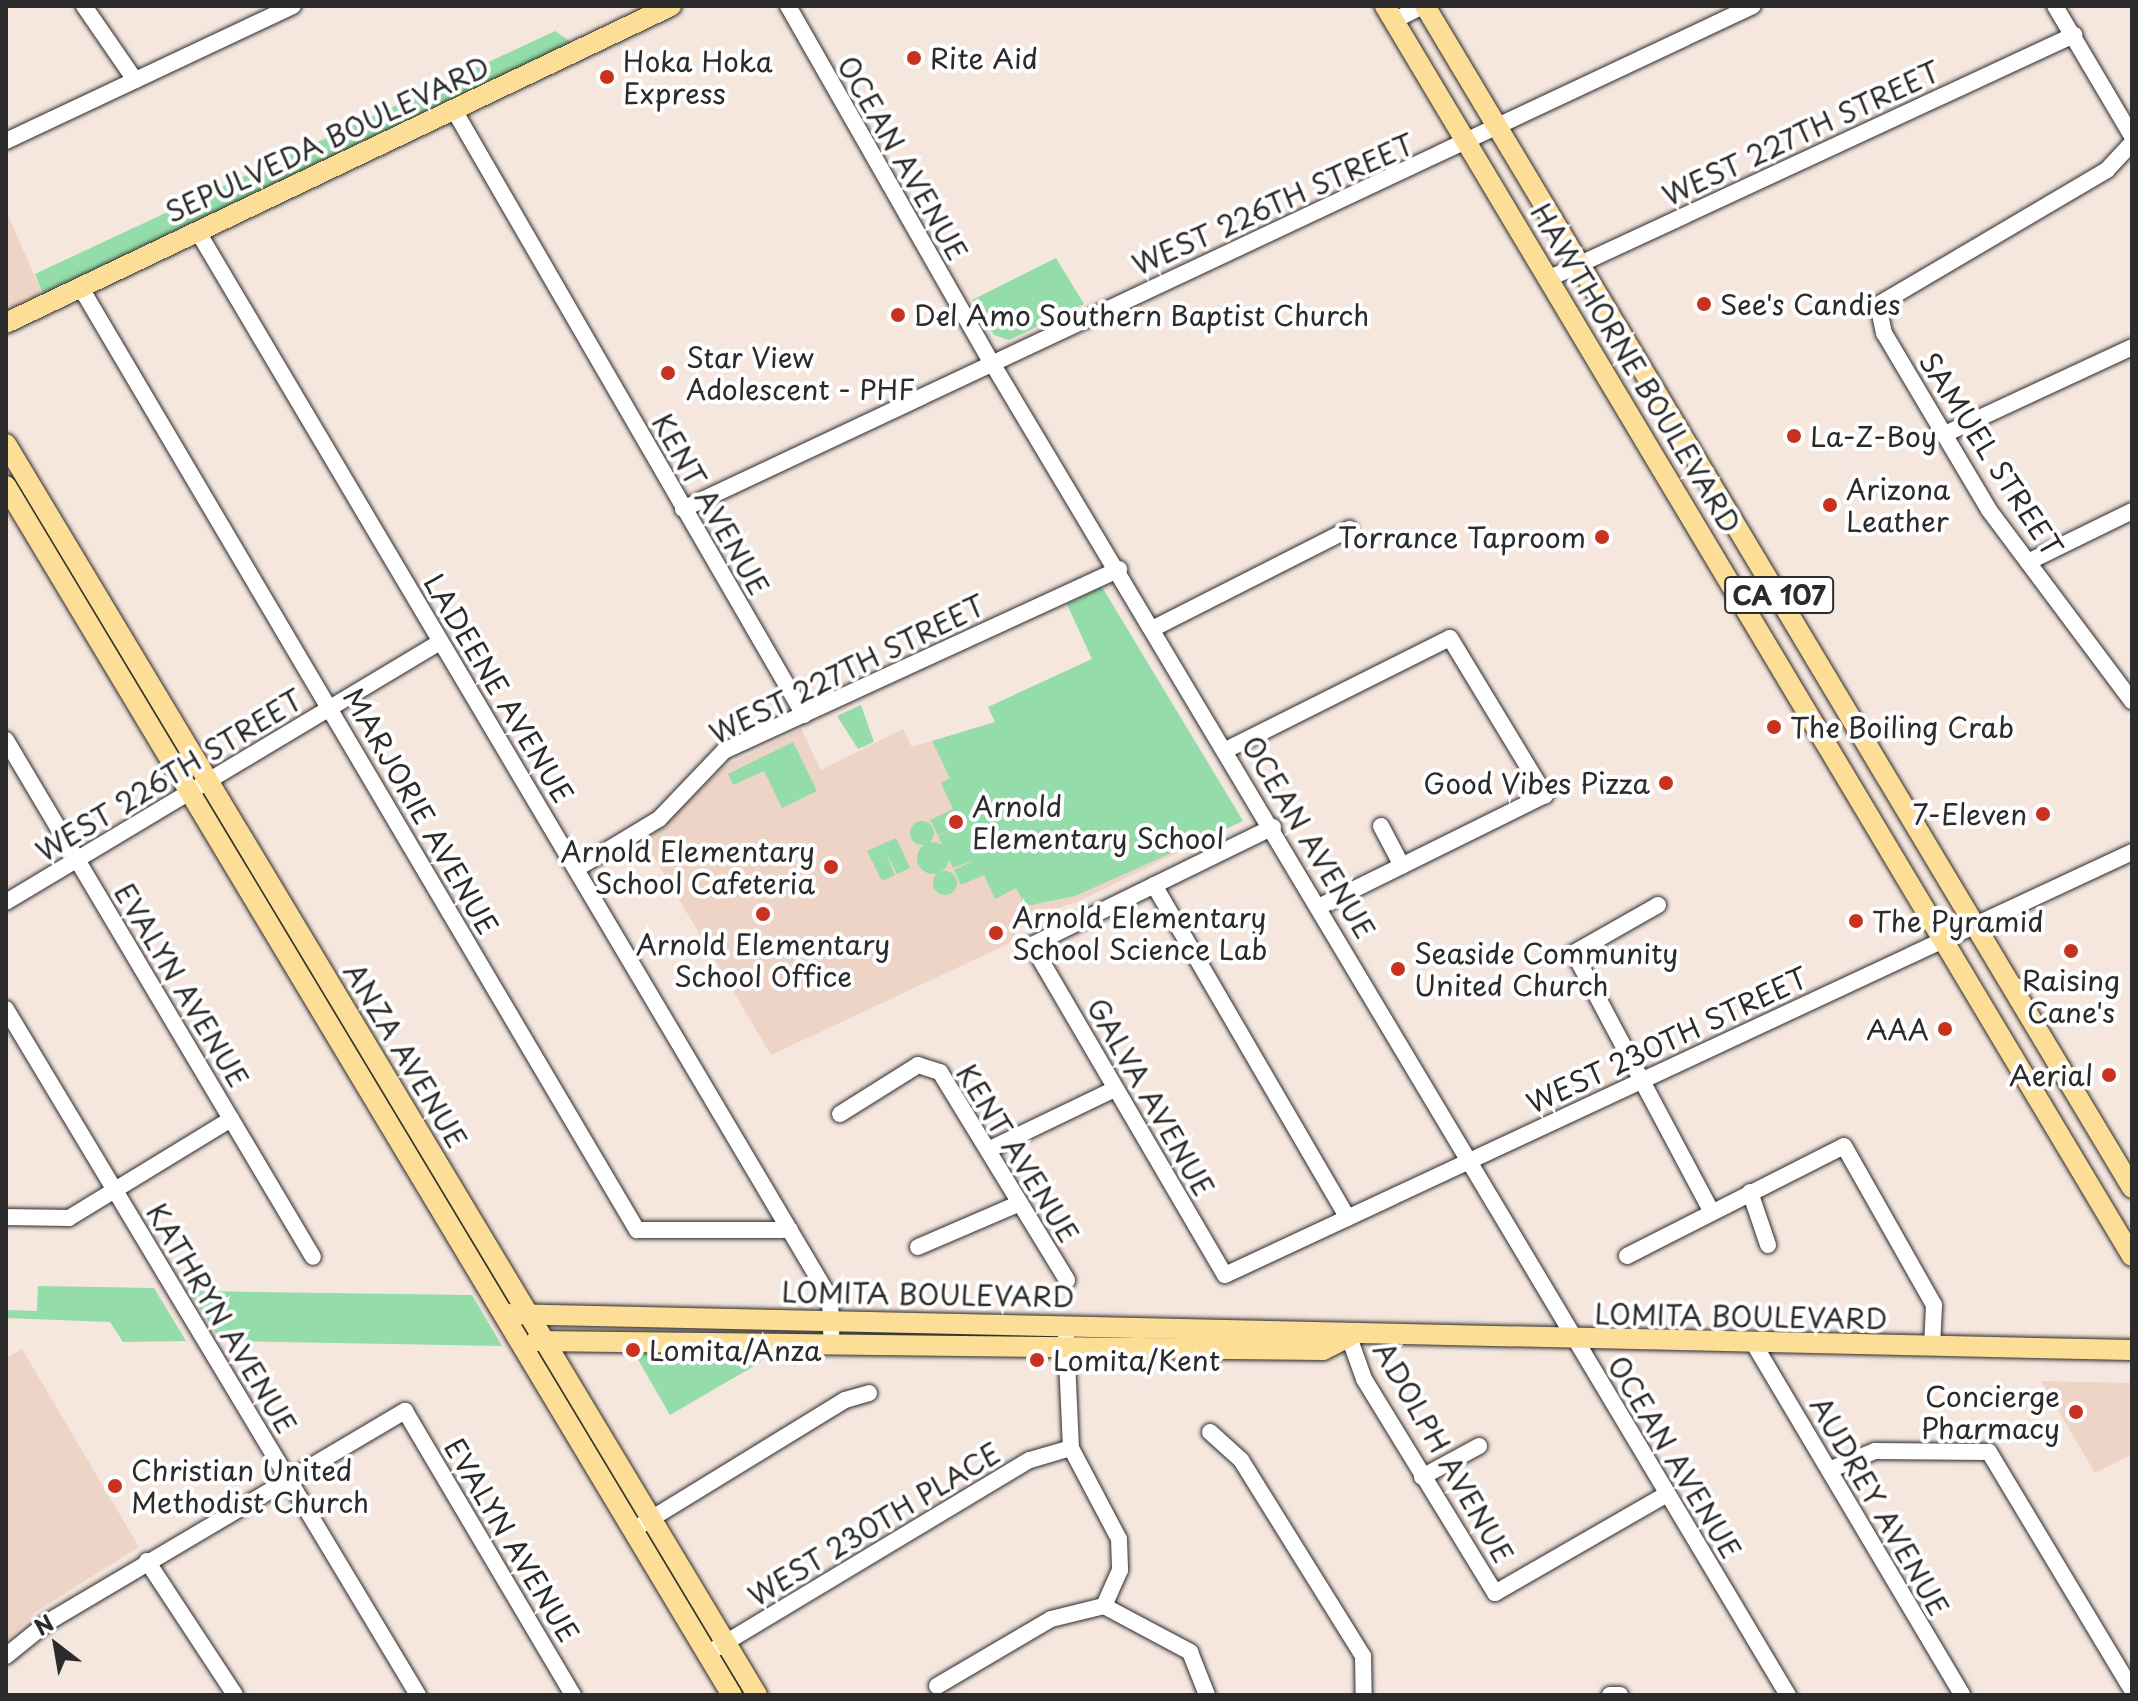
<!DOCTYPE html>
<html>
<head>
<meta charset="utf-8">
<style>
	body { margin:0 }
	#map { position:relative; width:2138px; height:1701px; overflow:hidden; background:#f5e6de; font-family:"Playpen Sans",sans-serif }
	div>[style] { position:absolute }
	.built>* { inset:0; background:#eed4c7 }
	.green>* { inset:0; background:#94dcaa }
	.round { border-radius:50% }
	.roads { filter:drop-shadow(0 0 2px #2b2b2b) drop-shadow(0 0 2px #2b2b2b) }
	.minor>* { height:16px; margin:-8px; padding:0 8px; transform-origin:8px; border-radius:8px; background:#fff }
	.major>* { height:20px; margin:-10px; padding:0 10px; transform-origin:10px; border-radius:10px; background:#fdde96 }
	.dots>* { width:22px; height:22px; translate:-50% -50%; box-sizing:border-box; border:4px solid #fff; border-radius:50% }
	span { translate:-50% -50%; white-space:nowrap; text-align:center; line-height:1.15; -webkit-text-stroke:8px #fff; paint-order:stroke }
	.shield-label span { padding:2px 6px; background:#fff; border:2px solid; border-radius:6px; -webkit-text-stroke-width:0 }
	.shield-label { font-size:26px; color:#2b2b2b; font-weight:700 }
	.poi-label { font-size:28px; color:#2b2b2b }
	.left { translate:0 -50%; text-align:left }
	.right { translate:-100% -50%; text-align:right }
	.street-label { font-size:28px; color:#2b2b2b }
	.frame { position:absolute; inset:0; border:8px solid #2b2b2b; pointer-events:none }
	.north { position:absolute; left:16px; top:1605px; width:80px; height:80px; -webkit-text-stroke:6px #fff; paint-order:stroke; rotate:329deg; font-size:22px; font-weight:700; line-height:32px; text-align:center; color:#2b2b2b }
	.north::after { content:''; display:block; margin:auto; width:28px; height:36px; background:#2b2b2b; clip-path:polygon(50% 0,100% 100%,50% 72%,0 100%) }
</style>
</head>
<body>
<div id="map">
	<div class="built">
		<div style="clip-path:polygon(6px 211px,47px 304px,6px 323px)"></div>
		<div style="clip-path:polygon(1102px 587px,1243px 821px,1077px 902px,1027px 918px,1008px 944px,771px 1055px,645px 842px,725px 766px,801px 729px,821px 770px,903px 729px,912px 747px,995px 722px,988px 707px,1092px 659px,1067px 604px)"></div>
		<div style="clip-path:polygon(22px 1349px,139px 1547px,37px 1611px,6px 1642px,6px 1358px)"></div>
		<div style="clip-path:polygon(2041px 1381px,2132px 1383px,2132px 1454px,2095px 1473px)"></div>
	</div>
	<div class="green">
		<div style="clip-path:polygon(555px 31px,581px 49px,47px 304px,35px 274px)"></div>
		<div style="clip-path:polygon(1056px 258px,1084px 304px,1009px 340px,994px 335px,972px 300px)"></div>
		<div style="clip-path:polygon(1102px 587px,1243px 821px,1075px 896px,1026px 906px,1016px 888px,995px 899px,984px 875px,961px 885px,954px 870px,976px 859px,953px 868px,938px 836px,961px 825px,938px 835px,930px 820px,953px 809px,941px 783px,950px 778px,932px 741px,995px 722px,988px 707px,1092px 659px,1067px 604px)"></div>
		<div style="clip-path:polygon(861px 705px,874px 742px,858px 749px,837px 716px)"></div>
		<div style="clip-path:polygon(793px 742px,817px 791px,782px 808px,764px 771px,733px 785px,728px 774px)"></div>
		<div class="round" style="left:910px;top:821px;width:24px;height:24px"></div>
		<div style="clip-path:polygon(896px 838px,910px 868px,897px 874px,885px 851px,895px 875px,882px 881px,867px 851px)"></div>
		<div class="round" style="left:917px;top:842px;width:32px;height:32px"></div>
		<div class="round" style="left:933px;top:871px;width:24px;height:24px"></div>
		<div style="clip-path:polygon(38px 1286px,154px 1288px,186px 1341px,123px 1342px,110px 1322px,6px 1318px,6px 1310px,37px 1311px)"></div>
		<div style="clip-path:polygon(189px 1291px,472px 1295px,502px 1346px,221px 1341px)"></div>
		<div style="clip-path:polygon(633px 1351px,756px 1354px,761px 1362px,670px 1415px)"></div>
	</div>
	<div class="roads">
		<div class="minor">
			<div style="left:84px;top:6px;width:90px;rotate:55.4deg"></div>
			<div style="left:788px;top:6px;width:411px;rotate:60.3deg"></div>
			<div style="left:992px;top:363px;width:1552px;rotate:59.14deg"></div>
			<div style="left:2055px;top:6px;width:151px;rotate:59.4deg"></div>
			<div style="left:1395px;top:20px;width:31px;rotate:-27deg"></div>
			<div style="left:454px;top:110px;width:699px;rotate:59.95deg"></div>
			<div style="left:6px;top:141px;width:317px;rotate:-25.2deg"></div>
			<div style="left:2132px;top:143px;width:37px;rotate:133deg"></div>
			<div style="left:2107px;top:170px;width:266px;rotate:149.5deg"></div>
			<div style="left:1878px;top:305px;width:29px;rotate:78deg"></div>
			<div style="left:1884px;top:333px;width:206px;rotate:59.3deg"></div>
			<div style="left:1989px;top:510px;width:239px;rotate:53.2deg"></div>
			<div style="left:198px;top:232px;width:1239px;rotate:59.34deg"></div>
			<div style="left:830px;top:1298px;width:35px;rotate:88deg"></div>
			<div style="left:1550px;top:278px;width:578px;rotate:-24.88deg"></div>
			<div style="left:81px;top:288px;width:1094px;rotate:59.45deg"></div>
			<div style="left:637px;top:1230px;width:153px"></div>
			<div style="left:1945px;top:434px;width:206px;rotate:-24.9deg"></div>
			<div style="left:683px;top:509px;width:1182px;rotate:-25.18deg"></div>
			<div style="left:2028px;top:562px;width:116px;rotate:-26.1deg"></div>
			<div style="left:1154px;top:628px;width:219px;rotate:-26.9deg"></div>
			<div style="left:6px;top:740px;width:601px;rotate:59.3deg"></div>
			<div style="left:1226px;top:750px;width:250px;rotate:-26.6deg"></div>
			<div style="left:1450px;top:638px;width:184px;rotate:58.8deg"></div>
			<div style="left:1545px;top:795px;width:251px;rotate:153.7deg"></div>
			<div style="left:1381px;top:826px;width:45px;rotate:62.3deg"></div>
			<div style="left:1273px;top:827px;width:268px;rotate:153.9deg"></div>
			<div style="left:1032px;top:945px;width:382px;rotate:59.7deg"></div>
			<div style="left:1225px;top:1275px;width:1001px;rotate:-25deg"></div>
			<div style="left:576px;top:869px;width:97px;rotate:-31.1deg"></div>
			<div style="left:659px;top:819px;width:94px;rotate:-46.3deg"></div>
			<div style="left:724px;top:751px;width:435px;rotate:-24.7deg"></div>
			<div style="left:1154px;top:885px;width:385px;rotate:59.8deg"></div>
			<div style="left:6px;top:902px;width:506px;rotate:-30.92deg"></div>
			<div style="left:1658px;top:905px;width:97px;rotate:150.3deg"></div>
			<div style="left:1574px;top:953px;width:292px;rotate:62deg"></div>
			<div style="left:6px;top:1009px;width:800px;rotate:59.01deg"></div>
			<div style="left:840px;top:1114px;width:92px;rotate:-32.1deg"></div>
			<div style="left:918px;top:1065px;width:23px;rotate:18deg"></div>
			<div style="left:940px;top:1072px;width:244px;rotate:58.6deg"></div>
			<div style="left:988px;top:1150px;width:141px;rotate:-25.7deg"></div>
			<div style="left:1750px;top:1192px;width:56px;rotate:71.2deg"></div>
			<div style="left:6px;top:1217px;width:63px;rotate:0.9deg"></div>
			<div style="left:69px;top:1218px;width:190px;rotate:-31.4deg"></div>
			<div style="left:918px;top:1247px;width:111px;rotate:-23.3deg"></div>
			<div style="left:1627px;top:1256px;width:243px;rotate:-26.9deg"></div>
			<div style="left:1844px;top:1146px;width:183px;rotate:60.5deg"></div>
			<div style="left:1934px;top:1305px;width:42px;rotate:92.7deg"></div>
			<div style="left:1349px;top:1337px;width:45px;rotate:70.3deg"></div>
			<div style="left:1364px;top:1379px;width:251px;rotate:58.5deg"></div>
			<div style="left:1495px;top:1593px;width:198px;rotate:-29.9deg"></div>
			<div style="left:1066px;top:1338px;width:110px;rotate:87.4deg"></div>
			<div style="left:1071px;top:1448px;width:103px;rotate:62.2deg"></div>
			<div style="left:1119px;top:1539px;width:31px;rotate:88deg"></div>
			<div style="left:1120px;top:1570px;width:39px;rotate:114deg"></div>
			<div style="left:1104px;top:1606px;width:98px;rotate:28.1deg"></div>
			<div style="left:1190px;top:1652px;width:46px;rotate:68.4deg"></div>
			<div style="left:1754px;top:1344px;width:408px;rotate:59.3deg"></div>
			<div style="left:1210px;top:1432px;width:42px;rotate:42.1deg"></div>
			<div style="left:1241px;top:1460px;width:231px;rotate:58.1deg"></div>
			<div style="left:1363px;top:1656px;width:39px;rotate:89deg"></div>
			<div style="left:1829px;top:1470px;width:50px;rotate:-22.4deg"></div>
			<div style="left:1875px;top:1451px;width:114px;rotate:0.5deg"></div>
			<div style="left:1989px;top:1452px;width:278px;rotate:59deg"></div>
			<div style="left:1422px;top:1477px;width:65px;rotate:-28.5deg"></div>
			<div style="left:641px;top:1525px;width:239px;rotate:-31.5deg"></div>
			<div style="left:845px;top:1400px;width:25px;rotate:-16deg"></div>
			<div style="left:147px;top:1561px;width:160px;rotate:56.7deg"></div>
			<div style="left:715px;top:1649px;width:367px;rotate:-31deg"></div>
			<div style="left:1030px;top:1460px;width:43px;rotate:-16.3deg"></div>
			<div style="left:6px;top:1656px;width:54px;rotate:-39deg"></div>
			<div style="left:48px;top:1622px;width:415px;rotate:-30.6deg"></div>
			<div style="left:405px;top:1411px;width:330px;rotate:59.4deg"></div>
			<div style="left:937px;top:1686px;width:132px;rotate:-30.4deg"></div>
			<div style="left:1051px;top:1619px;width:55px;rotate:-13.8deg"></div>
			<div style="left:1610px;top:1695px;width:10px"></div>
		</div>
		<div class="major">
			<div style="left:1385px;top:6px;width:1456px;rotate:59.14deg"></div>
			<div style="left:1425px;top:6px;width:1377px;rotate:59.11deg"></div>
			<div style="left:6px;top:323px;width:737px;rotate:-25.49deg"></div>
			<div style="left:6px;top:444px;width:1459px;rotate:59.02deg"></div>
			<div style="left:6px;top:486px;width:1410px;rotate:59.02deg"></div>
			<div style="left:504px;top:1314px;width:1628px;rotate:1.27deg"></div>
			<div style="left:536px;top:1341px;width:787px;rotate:0.66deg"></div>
			<div style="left:1323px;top:1350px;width:29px;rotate:-27deg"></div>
		</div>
	</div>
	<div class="dots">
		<div style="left:914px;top:58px;background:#c8321e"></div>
		<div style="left:607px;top:77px;background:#c8321e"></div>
		<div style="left:1704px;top:304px;background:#c8321e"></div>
		<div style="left:898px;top:315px;background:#c8321e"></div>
		<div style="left:668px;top:373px;background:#c8321e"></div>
		<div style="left:1794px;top:436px;background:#c8321e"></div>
		<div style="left:1830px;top:505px;background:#c8321e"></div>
		<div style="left:1602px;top:537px;background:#c8321e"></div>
		<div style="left:1774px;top:727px;background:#c8321e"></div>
		<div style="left:1666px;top:783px;background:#c8321e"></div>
		<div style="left:2043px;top:814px;background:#c8321e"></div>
		<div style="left:956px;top:822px;background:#c8321e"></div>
		<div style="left:831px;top:867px;background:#c8321e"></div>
		<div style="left:763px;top:914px;background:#c8321e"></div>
		<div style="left:1856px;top:921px;background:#c8321e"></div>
		<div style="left:996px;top:933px;background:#c8321e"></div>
		<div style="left:2071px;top:951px;background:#c8321e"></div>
		<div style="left:1398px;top:969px;background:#c8321e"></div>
		<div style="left:1945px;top:1029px;background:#c8321e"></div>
		<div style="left:2109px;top:1075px;background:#c8321e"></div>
		<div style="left:633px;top:1350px;background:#c8321e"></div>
		<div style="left:1037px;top:1360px;background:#c8321e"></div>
		<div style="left:2076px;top:1412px;background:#c8321e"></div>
		<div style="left:115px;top:1486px;background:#c8321e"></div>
	</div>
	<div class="shield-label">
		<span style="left:1779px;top:595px">CA 107</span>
	</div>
	<div class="poi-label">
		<span class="left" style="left:930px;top:58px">Rite Aid</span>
		<span class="left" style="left:623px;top:77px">Hoka Hoka<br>Express</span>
		<span class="left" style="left:1720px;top:304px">See's Candies</span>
		<span class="left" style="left:914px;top:315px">Del Amo Southern Baptist Church</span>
		<span class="left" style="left:686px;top:373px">Star View<br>Adolescent - PHF</span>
		<span class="left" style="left:1810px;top:436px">La-Z-Boy</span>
		<span class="left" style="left:1846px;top:505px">Arizona<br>Leather</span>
		<span class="right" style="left:1586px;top:537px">Torrance Taproom</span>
		<span class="left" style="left:1790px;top:727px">The Boiling Crab</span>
		<span class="right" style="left:1650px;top:783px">Good Vibes Pizza</span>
		<span class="left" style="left:972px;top:822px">Arnold<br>Elementary School</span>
		<span class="right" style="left:2027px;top:814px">7-Eleven</span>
		<span class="right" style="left:815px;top:867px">Arnold Elementary<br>School Cafeteria</span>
		<span class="left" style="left:1012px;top:933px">Arnold Elementary<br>School Science Lab</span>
		<span class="left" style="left:1872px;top:921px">The Pyramid</span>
		<span style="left:763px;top:960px">Arnold Elementary<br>School Office</span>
		<span class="left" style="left:1414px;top:969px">Seaside Community<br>United Church</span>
		<span style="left:2071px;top:996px">Raising<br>Cane's</span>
		<span class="right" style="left:1929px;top:1029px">AAA</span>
		<span class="right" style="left:2093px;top:1075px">Aerial</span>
		<span class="left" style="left:649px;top:1350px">Lomita/Anza</span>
		<span class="left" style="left:1053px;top:1360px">Lomita/Kent</span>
		<span class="right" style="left:2060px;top:1412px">Concierge<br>Pharmacy</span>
		<span class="left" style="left:131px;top:1486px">Christian United<br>Methodist Church</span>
	</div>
	<div class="street-label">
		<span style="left:1801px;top:133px;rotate:-25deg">WEST 227TH STREET</span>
		<span style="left:327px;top:139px;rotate:-25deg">SEPULVEDA BOULEVARD</span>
		<span style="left:903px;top:158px;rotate:60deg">OCEAN AVENUE</span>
		<span style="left:1273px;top:204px;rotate:-24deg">WEST 226TH STREET</span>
		<span style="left:1636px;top:368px;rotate:59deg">HAWTHORNE BOULEVARD</span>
		<span style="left:1991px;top:454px;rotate:57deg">SAMUEL STREET</span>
		<span style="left:711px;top:504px;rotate:60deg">KENT AVENUE</span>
		<span style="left:847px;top:669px;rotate:-26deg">WEST 227TH STREET</span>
		<span style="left:499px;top:688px;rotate:59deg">LADEENE AVENUE</span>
		<span style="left:169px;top:775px;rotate:-31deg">WEST 226TH STREET</span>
		<span style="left:421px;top:811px;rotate:60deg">MARJORIE AVENUE</span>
		<span style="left:1309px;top:837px;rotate:59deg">OCEAN AVENUE</span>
		<span style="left:182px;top:985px;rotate:59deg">EVALYN AVENUE</span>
		<span style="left:1667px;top:1040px;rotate:-25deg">WEST 230TH STREET</span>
		<span style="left:406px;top:1055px;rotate:59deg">ANZA AVENUE</span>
		<span style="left:1151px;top:1097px;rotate:60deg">GALVA AVENUE</span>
		<span style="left:1018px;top:1153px;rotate:58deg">KENT AVENUE</span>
		<span style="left:928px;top:1294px;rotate:1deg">LOMITA BOULEVARD</span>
		<span style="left:1741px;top:1316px;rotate:1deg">LOMITA BOULEVARD</span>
		<span style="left:222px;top:1318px;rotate:59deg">KATHRYN AVENUE</span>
		<span style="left:1444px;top:1452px;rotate:60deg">ADOLPH AVENUE</span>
		<span style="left:1675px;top:1457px;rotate:59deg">OCEAN AVENUE</span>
		<span style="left:1880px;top:1506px;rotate:60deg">AUDREY AVENUE</span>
		<span style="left:874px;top:1524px;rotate:-31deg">WEST 230TH PLACE</span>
		<span style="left:512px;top:1540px;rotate:59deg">EVALYN AVENUE</span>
	</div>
	<div class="frame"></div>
	<div class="north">N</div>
</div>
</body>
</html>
